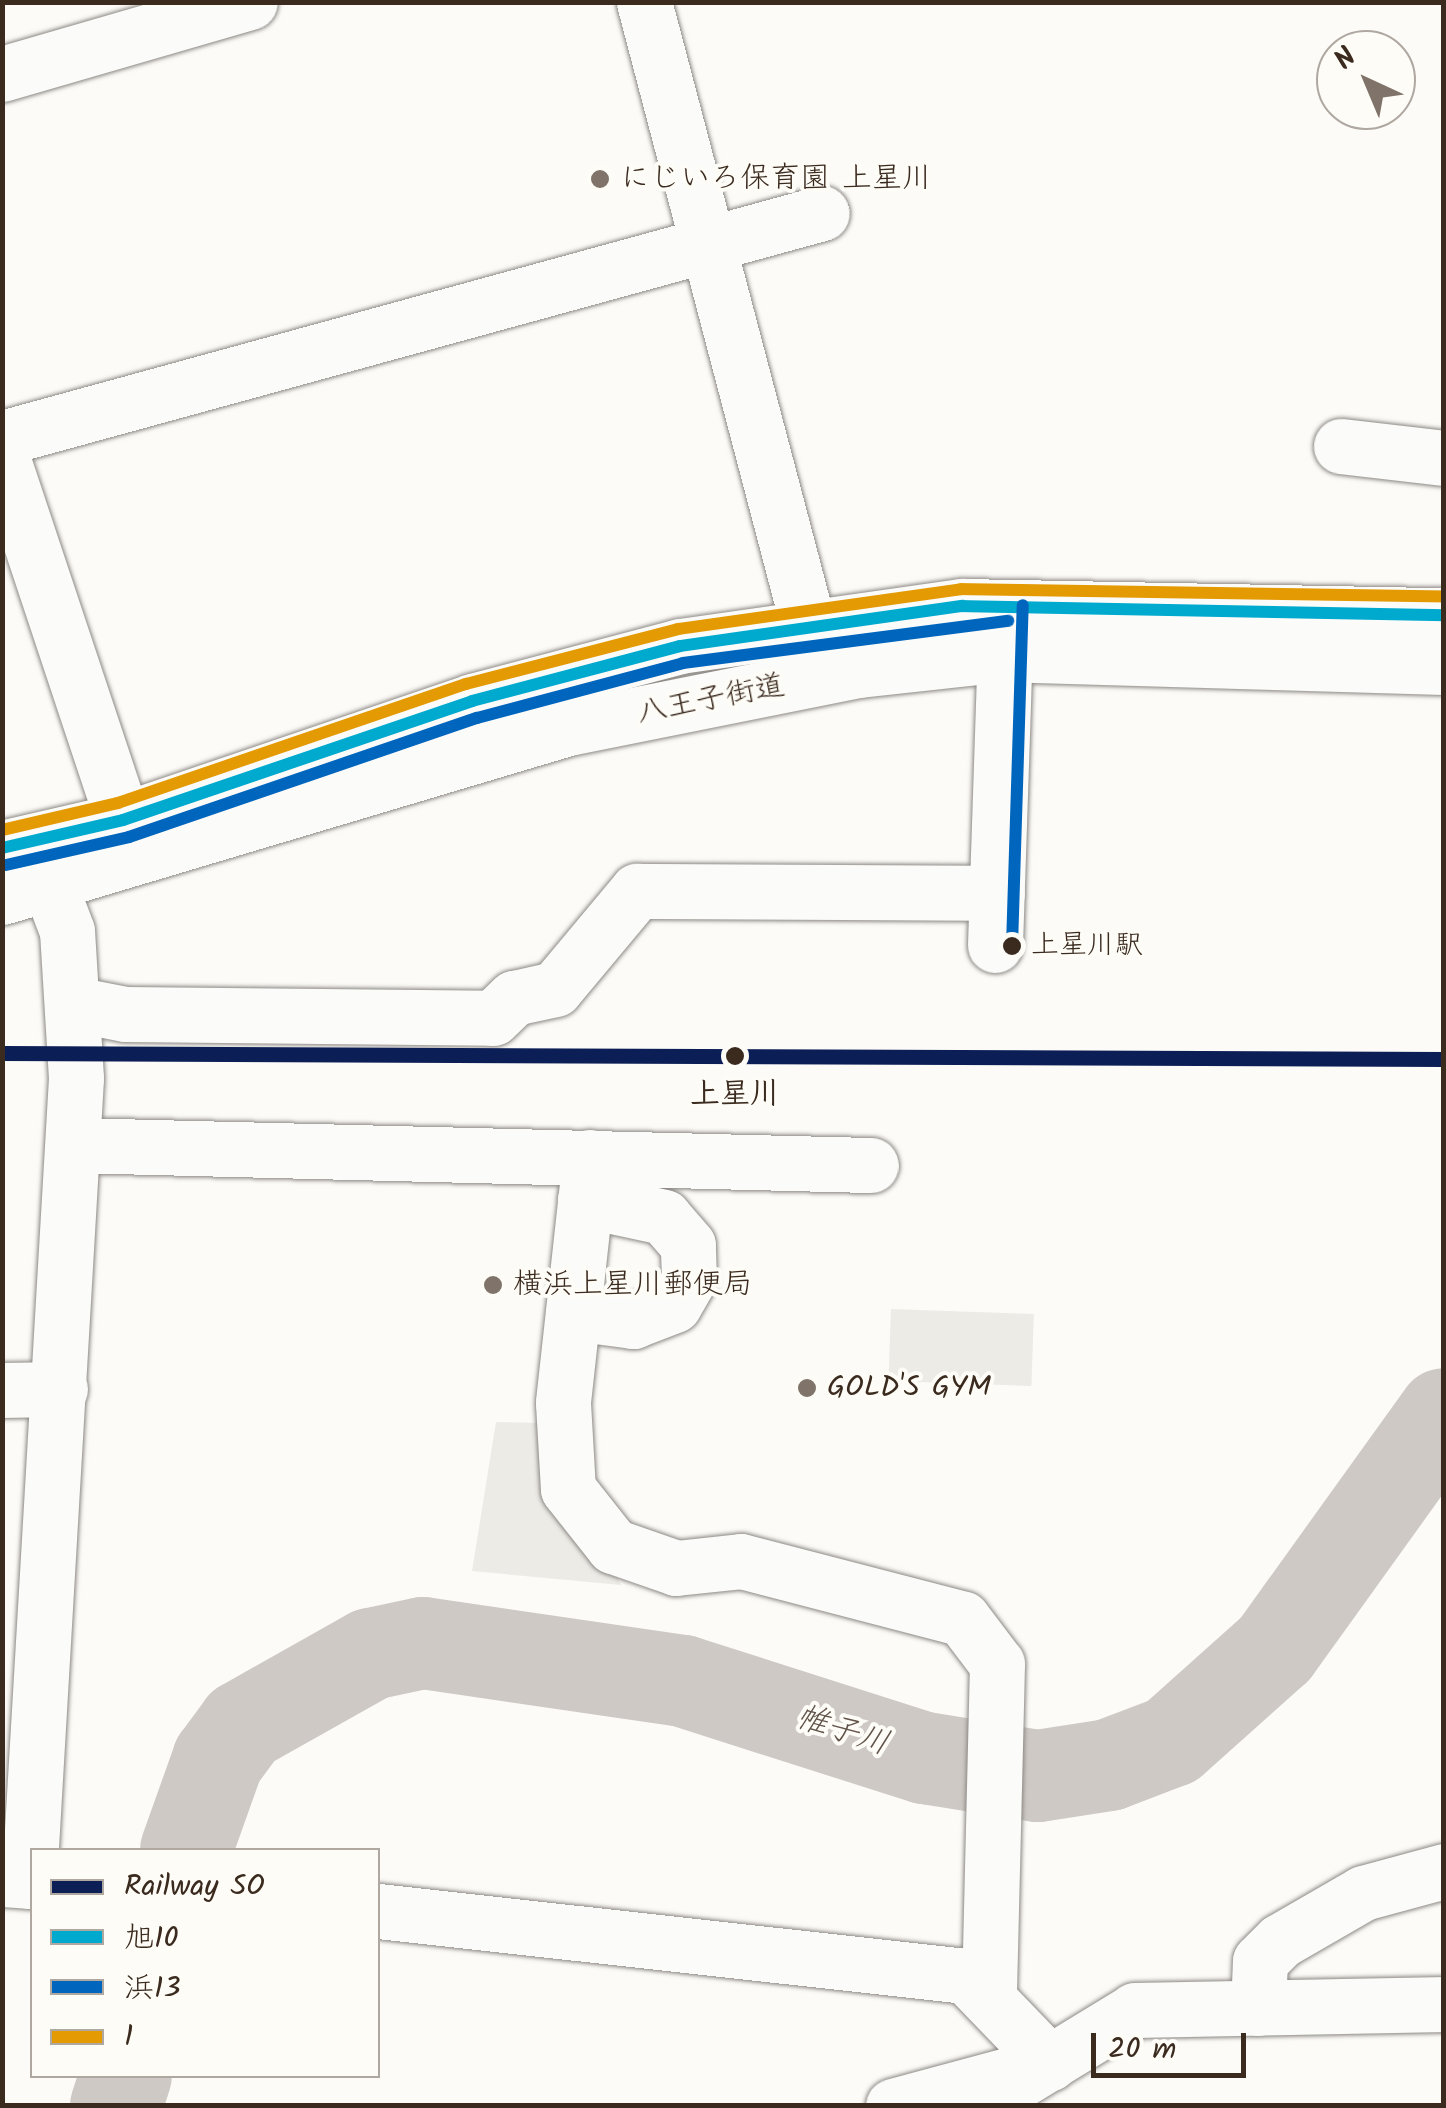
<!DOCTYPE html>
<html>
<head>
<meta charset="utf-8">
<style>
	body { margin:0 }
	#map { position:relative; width:1446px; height:2108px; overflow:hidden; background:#fcfbf8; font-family:Kalam,"Klee One",sans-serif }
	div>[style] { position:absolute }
	.green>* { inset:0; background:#edebe6; transform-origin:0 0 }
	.river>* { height:92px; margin:-46px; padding:0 46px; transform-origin:46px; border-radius:46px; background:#cec9c4 }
	.roads { filter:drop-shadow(0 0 2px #8d8985) drop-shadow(0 0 2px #8d8985) }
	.street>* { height:55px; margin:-27.5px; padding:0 27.5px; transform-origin:27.5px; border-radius:27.5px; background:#fbfbf9 }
	.secondary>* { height:55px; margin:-27.5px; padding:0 27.5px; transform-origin:27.5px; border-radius:27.5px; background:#fbfbf9 }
	.highway>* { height:55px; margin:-27.5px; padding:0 27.5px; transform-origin:27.5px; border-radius:27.5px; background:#fbfbf9 }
	.bus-1>* { height:12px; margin:-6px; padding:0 6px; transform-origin:6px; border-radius:6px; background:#00a9ce }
	.bus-2>* { height:12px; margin:-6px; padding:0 6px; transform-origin:6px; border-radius:6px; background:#0065bd }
	.bus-3>* { height:12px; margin:-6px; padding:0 6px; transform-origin:6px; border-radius:6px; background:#e49a03 }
	.rail-1>* { height:15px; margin:-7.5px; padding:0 7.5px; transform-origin:7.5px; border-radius:7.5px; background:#0c1e56 }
	.dots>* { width:28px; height:28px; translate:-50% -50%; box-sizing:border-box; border:5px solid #fdfcf7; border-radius:50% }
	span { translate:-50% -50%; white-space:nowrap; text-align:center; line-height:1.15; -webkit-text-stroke:8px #fdfcf7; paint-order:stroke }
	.bus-label { font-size:28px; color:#3b2a1e }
	.left { translate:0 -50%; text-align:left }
	.poi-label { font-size:30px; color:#3b2a1e }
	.street-label { font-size:30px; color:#3b2a1e }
	.stop-label { font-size:30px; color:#3b2a1e; font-weight:700 }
	.water-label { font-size:32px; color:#615349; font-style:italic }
	.frame { position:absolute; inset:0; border:5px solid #3b2a1e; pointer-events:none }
	.legend { position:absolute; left:30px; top:1848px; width:350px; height:230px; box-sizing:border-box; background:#fdfcf7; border:2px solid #afa8a0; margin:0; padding:12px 18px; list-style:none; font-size:30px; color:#3b2a1e }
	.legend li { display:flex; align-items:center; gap:20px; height:50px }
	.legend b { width:50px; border:2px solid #afa8a0 }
	.north { position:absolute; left:1316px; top:30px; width:100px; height:100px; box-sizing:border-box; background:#fdfcf7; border:2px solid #afa8a0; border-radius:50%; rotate:316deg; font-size:28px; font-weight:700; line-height:40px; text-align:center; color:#3b2a1e }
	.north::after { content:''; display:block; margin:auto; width:35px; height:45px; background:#7f736a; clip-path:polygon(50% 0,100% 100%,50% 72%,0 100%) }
	.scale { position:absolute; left:1091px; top:2033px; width:155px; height:45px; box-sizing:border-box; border:5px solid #3b2a1e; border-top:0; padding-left:12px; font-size:30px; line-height:35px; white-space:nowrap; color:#3b2a1e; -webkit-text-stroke:8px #fdfcf7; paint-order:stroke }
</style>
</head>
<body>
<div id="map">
	<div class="green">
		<div style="left:891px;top:1309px;width:143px;height:72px;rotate:2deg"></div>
		<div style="clip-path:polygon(496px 1422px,547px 1423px,621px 1585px,472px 1571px)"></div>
	</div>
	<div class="river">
		<div style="left:186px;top:1850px;width:96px;rotate:-70.4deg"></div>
		<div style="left:218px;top:1760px;width:42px;rotate:-53.7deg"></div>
		<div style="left:243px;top:1726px;width:147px;rotate:-29.4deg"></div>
		<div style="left:371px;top:1654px;width:53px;rotate:-11.9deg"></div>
		<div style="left:423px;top:1643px;width:263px;rotate:8.3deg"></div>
		<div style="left:683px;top:1681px;width:254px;rotate:17.7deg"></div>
		<div style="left:925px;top:1758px;width:114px;rotate:9.1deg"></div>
		<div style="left:1038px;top:1776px;width:72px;rotate:-8.8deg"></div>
		<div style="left:1109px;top:1765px;width:67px;rotate:-20.9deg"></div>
		<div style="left:1172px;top:1741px;width:138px;rotate:-41.8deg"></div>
		<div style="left:1275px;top:1649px;width:289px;rotate:-54.3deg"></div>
		<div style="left:116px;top:2106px;width:32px;rotate:-72deg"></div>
	</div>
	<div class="roads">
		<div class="street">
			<div style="left:644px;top:2px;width:644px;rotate:75.25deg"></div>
			<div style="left:2px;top:74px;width:258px;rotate:-16.2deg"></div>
			<div style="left:2px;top:438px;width:850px;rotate:-15.34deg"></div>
			<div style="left:1341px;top:446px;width:104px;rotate:6.6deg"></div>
			<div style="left:2px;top:457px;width:383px;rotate:71.6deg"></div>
			<div style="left:995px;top:945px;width:338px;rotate:-88.1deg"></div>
			<div style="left:74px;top:1004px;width:52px;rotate:11.1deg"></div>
			<div style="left:125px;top:1014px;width:368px;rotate:0.6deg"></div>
			<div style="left:493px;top:1018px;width:29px;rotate:-44deg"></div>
			<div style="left:514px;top:998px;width:42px;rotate:-12.4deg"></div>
			<div style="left:555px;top:989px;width:128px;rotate:-50.1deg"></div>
			<div style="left:637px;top:891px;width:360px;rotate:0.3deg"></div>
			<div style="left:74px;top:1145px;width:797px;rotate:1.44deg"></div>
			<div style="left:590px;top:1157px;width:247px;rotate:96.3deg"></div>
			<div style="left:563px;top:1403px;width:86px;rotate:86.7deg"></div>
			<div style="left:568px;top:1489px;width:73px;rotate:51.7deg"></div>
			<div style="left:613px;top:1546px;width:67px;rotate:19.2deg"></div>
			<div style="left:676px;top:1568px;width:65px;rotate:-6.1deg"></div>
			<div style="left:741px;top:1561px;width:229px;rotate:14.6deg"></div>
			<div style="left:963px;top:1619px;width:56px;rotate:52.9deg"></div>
			<div style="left:997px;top:1664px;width:335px;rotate:91.4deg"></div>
			<div style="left:573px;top:1313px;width:61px;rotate:7.6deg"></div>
			<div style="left:633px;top:1321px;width:44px;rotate:-21.3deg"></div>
			<div style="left:674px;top:1305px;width:30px;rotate:-60deg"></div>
			<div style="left:689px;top:1279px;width:34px;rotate:-92deg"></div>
			<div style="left:688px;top:1245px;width:37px;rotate:-131deg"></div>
			<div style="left:664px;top:1217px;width:81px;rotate:-167.9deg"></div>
			<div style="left:2px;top:1390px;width:58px;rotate:-1deg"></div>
			<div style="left:29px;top:1881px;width:804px;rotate:-86.65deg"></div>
			<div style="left:76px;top:1078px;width:147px;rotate:-93.5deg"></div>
			<div style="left:67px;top:931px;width:96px;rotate:-110.7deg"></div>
			<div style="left:1258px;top:2008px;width:47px;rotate:-87.6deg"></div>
			<div style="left:1260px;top:1961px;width:28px;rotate:-45deg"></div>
			<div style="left:1280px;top:1941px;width:96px;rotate:-30deg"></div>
			<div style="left:1363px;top:1893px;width:84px;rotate:-15.2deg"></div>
			<div style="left:893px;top:2106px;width:142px;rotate:-15.1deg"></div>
		</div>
		<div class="secondary">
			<div style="left:2px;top:1879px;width:30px;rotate:4deg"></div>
			<div style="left:378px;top:1911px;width:592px;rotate:6.31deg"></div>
			<div style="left:966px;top:1976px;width:121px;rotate:46deg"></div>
			<div style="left:978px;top:2106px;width:184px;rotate:-31.4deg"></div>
			<div style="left:1135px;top:2010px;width:309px;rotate:-1.1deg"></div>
		</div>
		<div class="highway">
			<div style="left:2px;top:848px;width:124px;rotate:-13deg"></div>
			<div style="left:123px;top:820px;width:369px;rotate:-18.8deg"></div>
			<div style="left:472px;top:701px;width:215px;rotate:-14.8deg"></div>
			<div style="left:680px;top:646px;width:285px;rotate:-8.1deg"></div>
			<div style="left:962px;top:606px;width:482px;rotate:1.1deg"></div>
			<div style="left:2px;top:897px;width:591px;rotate:-16.62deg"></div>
			<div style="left:568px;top:728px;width:297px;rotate:-11.3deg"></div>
			<div style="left:859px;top:670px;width:145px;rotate:-6.3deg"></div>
			<div style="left:1003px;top:654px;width:441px;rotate:1.7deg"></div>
		</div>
	</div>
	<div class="bus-1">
		<div style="left:2px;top:848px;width:124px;rotate:-13deg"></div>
		<div style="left:123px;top:820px;width:369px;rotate:-18.8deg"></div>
		<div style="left:472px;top:701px;width:215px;rotate:-14.8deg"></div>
		<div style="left:680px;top:646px;width:285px;rotate:-8.1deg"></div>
		<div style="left:962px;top:606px;width:482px;rotate:1.1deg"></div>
	</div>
	<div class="bus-2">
		<div style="left:6px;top:865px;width:126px;rotate:-12.8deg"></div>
		<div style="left:129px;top:837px;width:368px;rotate:-18.9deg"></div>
		<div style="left:477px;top:718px;width:213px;rotate:-14.9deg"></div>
		<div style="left:683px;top:663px;width:328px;rotate:-7.4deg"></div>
		<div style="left:1012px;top:946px;width:341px;rotate:-88.2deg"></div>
	</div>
	<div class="bus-3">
		<div style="left:2px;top:830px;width:119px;rotate:-13.1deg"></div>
		<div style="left:118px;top:803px;width:368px;rotate:-18.9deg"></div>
		<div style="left:466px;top:684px;width:219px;rotate:-14.5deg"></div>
		<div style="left:678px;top:629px;width:286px;rotate:-8deg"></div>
		<div style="left:961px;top:589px;width:483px;rotate:0.9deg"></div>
	</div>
	<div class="rail-1">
		<div style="left:2px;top:1053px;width:1442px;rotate:0.24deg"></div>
	</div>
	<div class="dots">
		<div style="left:600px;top:179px;background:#7f736a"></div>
		<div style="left:1012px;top:946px;background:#3b2a1e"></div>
		<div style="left:735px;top:1056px;background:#3b2a1e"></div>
		<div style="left:493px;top:1285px;background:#7f736a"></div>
		<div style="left:807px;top:1388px;background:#7f736a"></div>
	</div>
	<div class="bus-label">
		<span class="left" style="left:1031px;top:946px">上星川駅</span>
	</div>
	<div class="poi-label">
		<span class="left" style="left:620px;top:179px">にじいろ保育園 上星川</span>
		<span class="left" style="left:513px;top:1285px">横浜上星川郵便局</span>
		<span class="left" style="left:827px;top:1388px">GOLD'S GYM</span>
	</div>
	<div class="street-label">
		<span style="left:711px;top:700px;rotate:-11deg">八王子街道</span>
	</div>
	<div class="stop-label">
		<span style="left:735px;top:1095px">上星川</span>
	</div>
	<div class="water-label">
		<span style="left:842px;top:1732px;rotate:18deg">帷子川</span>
	</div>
	<div class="frame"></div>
	<ul class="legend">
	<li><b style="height:12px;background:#0c1e56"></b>Railway SO</li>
	<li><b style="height:12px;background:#00a9ce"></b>旭10</li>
	<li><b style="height:12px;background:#0065bd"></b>浜13</li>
	<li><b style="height:12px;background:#e49a03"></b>1</li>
	</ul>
	<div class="north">N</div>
	<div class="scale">20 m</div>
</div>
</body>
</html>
